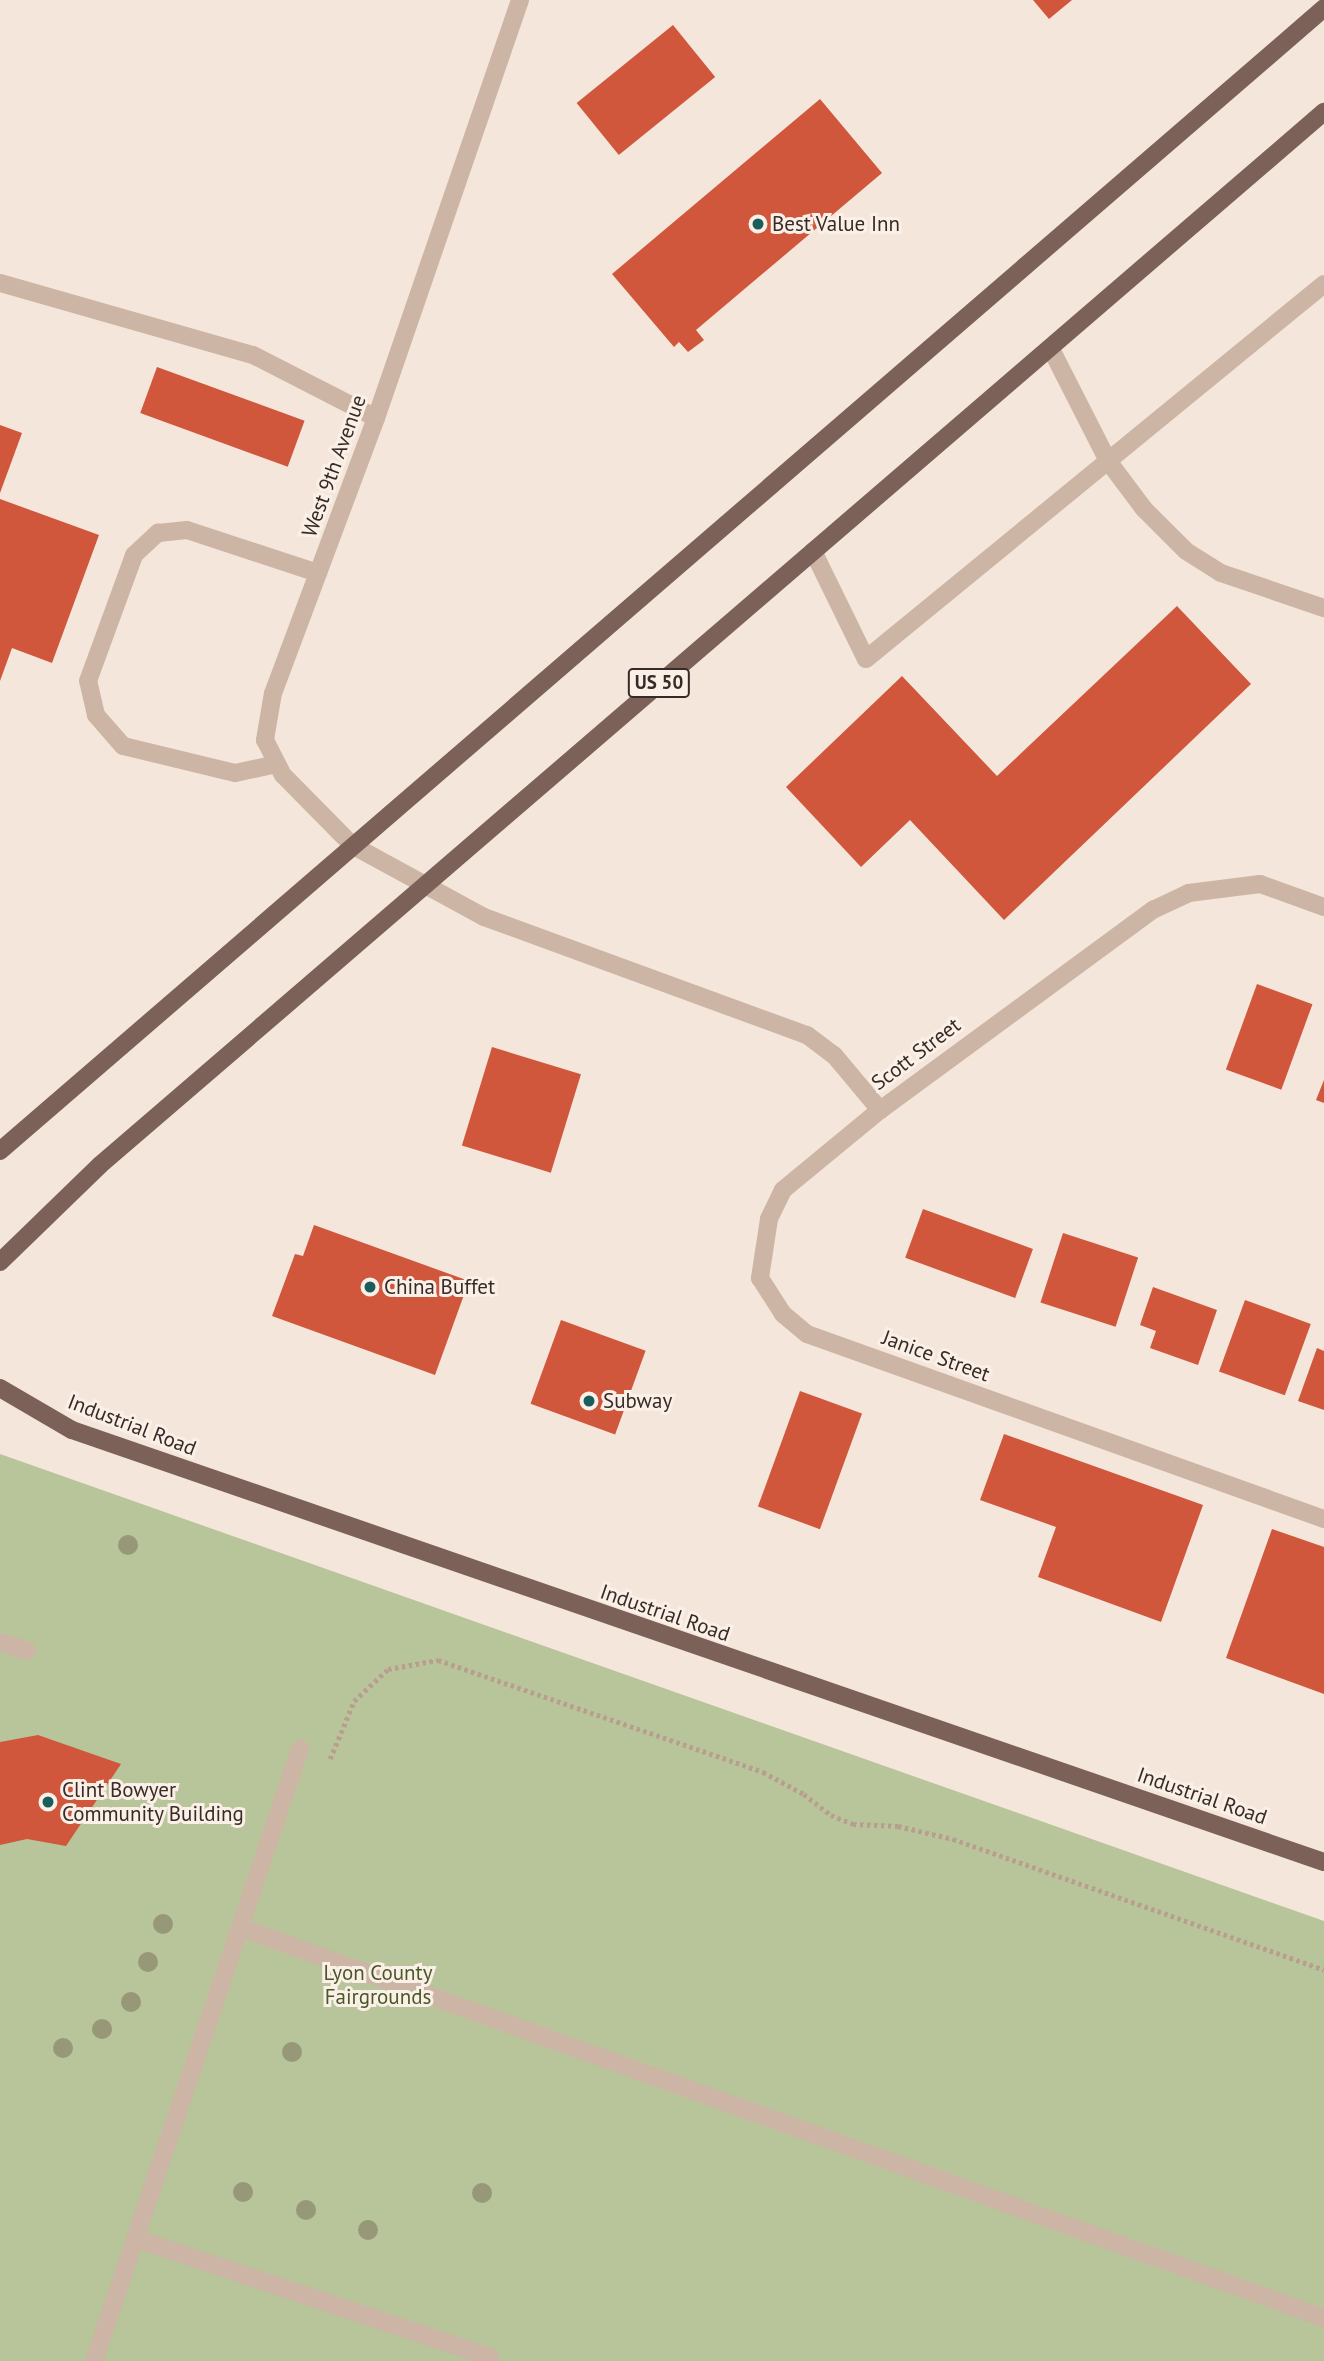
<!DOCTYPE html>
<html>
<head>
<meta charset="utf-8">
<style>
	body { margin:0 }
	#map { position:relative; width:1324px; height:2361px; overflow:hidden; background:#f4e6da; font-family:"PT Sans",sans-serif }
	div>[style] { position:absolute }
	.green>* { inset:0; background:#b8c499 }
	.building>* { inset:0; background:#d0573c; transform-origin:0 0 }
	.path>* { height:4.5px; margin-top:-2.25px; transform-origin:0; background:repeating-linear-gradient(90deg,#b99e8f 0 3.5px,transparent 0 7px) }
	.minor>* { height:18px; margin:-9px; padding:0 9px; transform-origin:9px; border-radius:9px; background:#cdb5a5 }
	.major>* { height:18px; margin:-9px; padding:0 9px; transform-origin:9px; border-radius:9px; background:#7b6157 }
	.trees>* { width:20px; height:20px; margin:-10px; border-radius:50%; background:#969878 }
	.dots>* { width:19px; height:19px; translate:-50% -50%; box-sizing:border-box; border:4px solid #fbf0e7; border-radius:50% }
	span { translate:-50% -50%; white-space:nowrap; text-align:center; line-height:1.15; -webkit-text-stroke:6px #fbf0e7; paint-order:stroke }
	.shield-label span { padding:2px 5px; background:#fbf0e7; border:2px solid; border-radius:5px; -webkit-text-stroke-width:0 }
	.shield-label { font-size:19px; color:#382b27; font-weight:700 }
	.poi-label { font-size:21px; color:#382b27 }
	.left { translate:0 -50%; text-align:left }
	.street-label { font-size:21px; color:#382b27 }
	.park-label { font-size:21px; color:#4a5828 }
</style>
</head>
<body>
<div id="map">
	<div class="green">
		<div style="clip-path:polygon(0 1454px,1324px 1921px,1324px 2361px,0 2361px)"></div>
	</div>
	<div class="building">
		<div style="clip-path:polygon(1033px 0,1072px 0,1049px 19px)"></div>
		<div style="left:673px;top:25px;width:67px;height:124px;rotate:51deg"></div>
		<div style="clip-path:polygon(820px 99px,882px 173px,696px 330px,704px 340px,688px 352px,679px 342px,674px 347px,612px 274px)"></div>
		<div style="left:157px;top:367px;width:157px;height:49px;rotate:20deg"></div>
		<div style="clip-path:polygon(0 425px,22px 433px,0 493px)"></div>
		<div style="clip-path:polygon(0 499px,99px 535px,52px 663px,12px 648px,0 681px)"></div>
		<div style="clip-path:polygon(1177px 606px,1251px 684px,1004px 920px,910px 820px,861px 867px,786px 787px,902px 676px,997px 776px)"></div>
		<div style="left:1257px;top:984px;width:59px;height:91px;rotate:20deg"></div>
		<div style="left:492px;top:1047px;width:93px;height:103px;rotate:17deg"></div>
		<div style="clip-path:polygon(1324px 1080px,1324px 1103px,1316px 1100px)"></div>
		<div style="left:923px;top:1209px;width:117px;height:52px;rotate:20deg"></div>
		<div style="clip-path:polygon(314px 1225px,469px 1281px,435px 1375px,272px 1316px,295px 1254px,303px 1256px)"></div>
		<div style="left:1063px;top:1233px;width:79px;height:73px;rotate:18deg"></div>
		<div style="clip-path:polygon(1153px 1287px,1217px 1310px,1198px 1365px,1150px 1348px,1156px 1331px,1140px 1325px)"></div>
		<div style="left:1245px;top:1300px;width:70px;height:76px;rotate:20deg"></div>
		<div style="left:561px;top:1320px;width:90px;height:89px;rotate:20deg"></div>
		<div style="clip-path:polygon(1317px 1348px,1324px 1351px,1324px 1410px,1298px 1401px)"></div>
		<div style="left:800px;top:1391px;width:66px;height:123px;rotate:20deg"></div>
		<div style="clip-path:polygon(1004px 1434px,1203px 1505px,1161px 1622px,1038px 1577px,1056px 1527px,980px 1500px)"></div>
		<div style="clip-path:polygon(1272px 1529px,1324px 1547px,1324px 1694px,1226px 1658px)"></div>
		<div style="clip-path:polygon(38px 1735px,121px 1764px,66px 1846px,27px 1839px,0 1845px,0 1742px)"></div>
	</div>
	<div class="path">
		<div style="left:330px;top:1759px;width:63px;rotate:-67.5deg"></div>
		<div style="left:354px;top:1701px;width:47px;rotate:-43.3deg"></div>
		<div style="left:388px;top:1669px;width:51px;rotate:-10.2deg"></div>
		<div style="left:438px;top:1660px;width:344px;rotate:19deg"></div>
		<div style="left:763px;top:1772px;width:47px;rotate:28.2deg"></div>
		<div style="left:804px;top:1794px;width:34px;rotate:38deg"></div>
		<div style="left:831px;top:1815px;width:24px;rotate:22deg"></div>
		<div style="left:853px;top:1824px;width:45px;rotate:2.5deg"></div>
		<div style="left:898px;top:1826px;width:57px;rotate:13.3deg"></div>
		<div style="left:953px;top:1839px;width:393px;rotate:19.4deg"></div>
	</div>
	<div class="minor">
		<div style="left:520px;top:0;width:442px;rotate:109deg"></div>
		<div style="left:376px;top:418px;width:294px;rotate:110.5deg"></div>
		<div style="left:273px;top:693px;width:48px;rotate:99.7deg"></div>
		<div style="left:265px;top:740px;width:39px;rotate:63deg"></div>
		<div style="left:283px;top:775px;width:98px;rotate:45.4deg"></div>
		<div style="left:352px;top:845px;width:150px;rotate:28.6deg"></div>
		<div style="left:484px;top:917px;width:344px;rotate:20.1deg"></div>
		<div style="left:807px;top:1035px;width:34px;rotate:37deg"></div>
		<div style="left:834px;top:1055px;width:72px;rotate:50.1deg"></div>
		<div style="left:0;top:283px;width:263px;rotate:15.9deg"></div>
		<div style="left:253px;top:355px;width:138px;rotate:27.1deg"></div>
		<div style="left:1052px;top:351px;width:123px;rotate:63deg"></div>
		<div style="left:1108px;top:461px;width:60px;rotate:53.1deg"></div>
		<div style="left:1144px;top:509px;width:59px;rotate:45deg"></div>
		<div style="left:1186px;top:551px;width:41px;rotate:32.2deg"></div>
		<div style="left:1221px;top:573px;width:109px;rotate:18.8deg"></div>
		<div style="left:813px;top:551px;width:120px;rotate:63.9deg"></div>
		<div style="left:866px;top:659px;width:592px;rotate:-39.31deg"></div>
		<div style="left:277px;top:764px;width:43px;rotate:167.9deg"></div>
		<div style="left:235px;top:773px;width:115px;rotate:-166.4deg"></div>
		<div style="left:123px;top:746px;width:41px;rotate:-131.1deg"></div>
		<div style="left:96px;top:715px;width:35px;rotate:-103deg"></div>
		<div style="left:88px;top:681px;width:134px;rotate:-69.9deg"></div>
		<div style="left:134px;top:555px;width:33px;rotate:-43deg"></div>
		<div style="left:158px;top:533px;width:29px;rotate:-6deg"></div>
		<div style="left:187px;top:530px;width:138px;rotate:18.2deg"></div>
		<div style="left:1324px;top:907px;width:68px;rotate:-160.2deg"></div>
		<div style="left:1260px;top:884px;width:72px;rotate:172.8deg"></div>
		<div style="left:1189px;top:893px;width:38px;rotate:155deg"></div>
		<div style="left:1154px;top:909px;width:340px;rotate:143.7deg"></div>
		<div style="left:880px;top:1110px;width:126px;rotate:140.5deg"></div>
		<div style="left:783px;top:1190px;width:32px;rotate:116deg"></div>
		<div style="left:769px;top:1219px;width:60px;rotate:98.7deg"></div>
		<div style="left:760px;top:1278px;width:43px;rotate:57.4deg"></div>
		<div style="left:783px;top:1314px;width:31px;rotate:40deg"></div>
		<div style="left:807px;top:1334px;width:549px;rotate:19.69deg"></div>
		<div style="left:0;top:1642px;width:28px;rotate:18deg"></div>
		<div style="left:242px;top:1928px;width:1150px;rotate:19.82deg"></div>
		<div style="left:137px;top:2239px;width:372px;rotate:18.5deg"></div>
		<div style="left:490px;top:2357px;width:4px;rotate:117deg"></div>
		<div style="left:94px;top:2361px;width:646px;rotate:-71.4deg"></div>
	</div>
	<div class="major">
		<div style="left:0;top:1151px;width:1749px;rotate:-40.8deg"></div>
		<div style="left:0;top:1262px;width:139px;rotate:-44.1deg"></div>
		<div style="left:100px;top:1165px;width:1615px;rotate:-40.71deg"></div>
		<div style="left:0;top:1388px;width:83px;rotate:30.3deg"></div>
		<div style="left:72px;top:1430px;width:1324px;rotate:19.04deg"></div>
	</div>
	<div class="trees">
		<div style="left:128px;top:1545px"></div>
		<div style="left:163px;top:1924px"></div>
		<div style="left:148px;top:1962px"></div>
		<div style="left:131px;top:2002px"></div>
		<div style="left:102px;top:2029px"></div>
		<div style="left:63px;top:2048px"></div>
		<div style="left:292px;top:2052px"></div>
		<div style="left:243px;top:2192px"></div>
		<div style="left:482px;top:2193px"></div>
		<div style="left:306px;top:2210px"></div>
		<div style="left:368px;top:2230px"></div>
	</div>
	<div class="dots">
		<div style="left:758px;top:224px;background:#195d5d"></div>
		<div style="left:370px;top:1287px;background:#195d5d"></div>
		<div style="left:589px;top:1401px;background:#195d5d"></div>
		<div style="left:48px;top:1802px;background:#195d5d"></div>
	</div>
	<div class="shield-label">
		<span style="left:659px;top:683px">US 50</span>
	</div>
	<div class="poi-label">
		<span class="left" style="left:772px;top:224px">Best Value Inn</span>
		<span class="left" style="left:384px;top:1287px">China Buffet</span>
		<span class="left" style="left:603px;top:1401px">Subway</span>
		<span class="left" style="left:62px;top:1802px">Clint Bowyer<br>Community Building</span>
	</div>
	<div class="street-label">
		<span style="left:334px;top:466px;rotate:-70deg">West 9th Avenue</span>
		<span style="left:916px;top:1054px;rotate:-37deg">Scott Street</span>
		<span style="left:936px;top:1356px;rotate:20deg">Janice Street</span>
		<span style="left:132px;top:1425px;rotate:21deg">Industrial Road</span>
		<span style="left:665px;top:1613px;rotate:19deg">Industrial Road</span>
		<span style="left:1202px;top:1796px;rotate:19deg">Industrial Road</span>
	</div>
	<div class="park-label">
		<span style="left:378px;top:1985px">Lyon County<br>Fairgrounds</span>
	</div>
</div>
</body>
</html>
